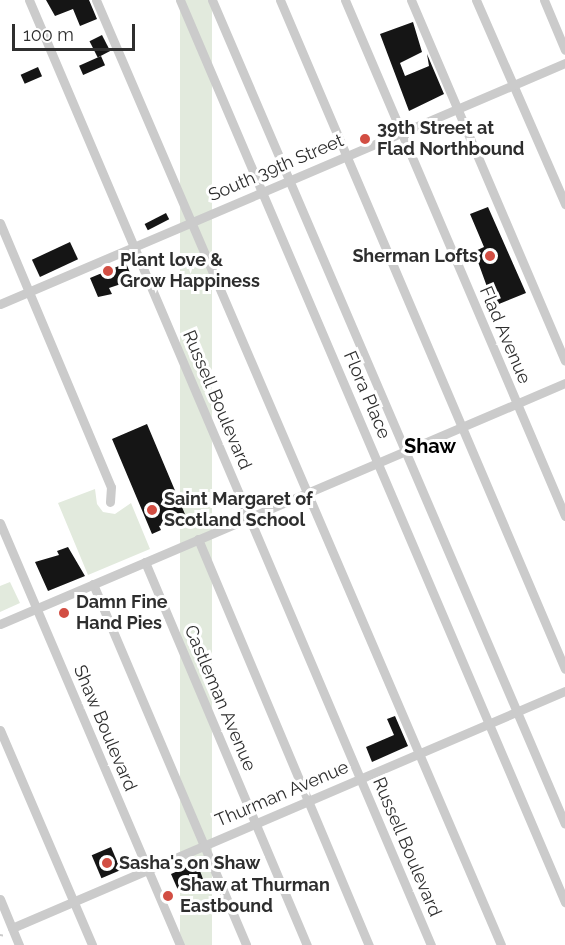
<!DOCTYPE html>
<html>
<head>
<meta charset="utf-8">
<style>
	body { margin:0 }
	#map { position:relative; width:565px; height:945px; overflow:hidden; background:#fff; font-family:Raleway,sans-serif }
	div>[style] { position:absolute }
	.green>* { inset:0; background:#e2eadd; transform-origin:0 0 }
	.building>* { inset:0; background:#151515; transform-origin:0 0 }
	.path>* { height:1.5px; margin-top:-0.75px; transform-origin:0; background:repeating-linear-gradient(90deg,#cbcbcb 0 3px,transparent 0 6px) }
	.minor>* { height:9px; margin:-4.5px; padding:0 4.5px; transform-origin:4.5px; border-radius:4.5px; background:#cbcbcb }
	.dots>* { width:16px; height:16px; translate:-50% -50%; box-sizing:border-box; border:3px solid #fff; border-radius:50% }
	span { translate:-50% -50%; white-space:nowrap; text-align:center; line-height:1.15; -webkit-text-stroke:6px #fff; paint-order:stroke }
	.poi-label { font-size:18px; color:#2e2e2e; font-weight:700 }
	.left { translate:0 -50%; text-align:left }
	.right { translate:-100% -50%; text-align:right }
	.street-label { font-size:18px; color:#2e2e2e }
	.neighbourhood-label { font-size:20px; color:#000; font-weight:700 }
	.scale { position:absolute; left:12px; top:24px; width:123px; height:27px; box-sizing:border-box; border:3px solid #2e2e2e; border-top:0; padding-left:8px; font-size:18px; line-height:21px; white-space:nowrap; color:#2e2e2e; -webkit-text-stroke:4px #fff; paint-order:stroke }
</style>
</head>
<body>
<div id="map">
	<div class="green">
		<div style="left:180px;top:0;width:32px;height:981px"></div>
		<div style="clip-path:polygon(95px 489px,97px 504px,103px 512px,115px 514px,131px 503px,150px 549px,88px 575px,58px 503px)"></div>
		<div style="clip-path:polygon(10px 582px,20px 603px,0 612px,0 586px)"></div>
	</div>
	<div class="building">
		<div style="clip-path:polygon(46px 0,89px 0,97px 19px,80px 26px,73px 9px,55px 16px)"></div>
		<div style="clip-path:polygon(413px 22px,422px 52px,400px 63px,405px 76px,429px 66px,427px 54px,444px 94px,409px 111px,380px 34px)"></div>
		<div style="left:102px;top:35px;width:18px;height:14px;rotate:63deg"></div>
		<div style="left:101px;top:56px;width:10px;height:24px;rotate:66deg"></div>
		<div style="left:38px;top:67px;width:10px;height:19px;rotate:66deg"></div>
		<div style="clip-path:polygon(488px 207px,526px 293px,494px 306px,478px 262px,475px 263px,471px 253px,484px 247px,470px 214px)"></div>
		<div style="left:166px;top:213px;width:7px;height:24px;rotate:63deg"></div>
		<div style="left:70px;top:242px;width:19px;height:42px;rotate:65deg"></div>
		<div style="clip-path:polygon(126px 263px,133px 280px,109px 288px,112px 294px,98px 297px,90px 278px)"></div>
		<div style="clip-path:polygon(147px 424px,187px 519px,159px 526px,161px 530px,152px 534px,112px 439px)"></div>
		<div style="clip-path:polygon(68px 547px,85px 576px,48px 591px,35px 562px,59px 555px,57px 551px)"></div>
		<div style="clip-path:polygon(395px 716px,408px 746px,372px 762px,366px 747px,394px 735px,387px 719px)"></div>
		<div style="left:111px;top:847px;width:25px;height:21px;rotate:67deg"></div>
		<div style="clip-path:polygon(203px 860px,206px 868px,200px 871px,203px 879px,178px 890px,171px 874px)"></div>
	</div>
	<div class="path">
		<div style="left:0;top:935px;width:6px;rotate:9deg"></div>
	</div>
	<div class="minor">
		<div style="left:29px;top:0;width:1027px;rotate:66.96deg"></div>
		<div style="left:96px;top:0;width:1028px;rotate:66.8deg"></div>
		<div style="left:180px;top:0;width:981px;rotate:66.89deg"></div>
		<div style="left:212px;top:0;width:896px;rotate:66.81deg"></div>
		<div style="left:280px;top:0;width:727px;rotate:66.93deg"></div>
		<div style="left:345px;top:0;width:561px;rotate:66.91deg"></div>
		<div style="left:411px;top:0;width:392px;rotate:66.9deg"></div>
		<div style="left:476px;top:0;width:223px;rotate:66.4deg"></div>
		<div style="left:544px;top:0;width:54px;rotate:67.2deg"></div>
		<div style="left:0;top:223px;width:286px;rotate:67.2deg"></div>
		<div style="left:111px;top:487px;width:15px;rotate:94deg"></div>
		<div style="left:0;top:304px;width:614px;rotate:-23.1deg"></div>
		<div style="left:0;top:523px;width:459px;rotate:66.9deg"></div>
		<div style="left:198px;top:539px;width:441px;rotate:67.2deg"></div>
		<div style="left:145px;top:562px;width:416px;rotate:67.1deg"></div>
		<div style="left:93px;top:584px;width:392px;rotate:67deg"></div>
		<div style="left:0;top:624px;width:614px;rotate:-23.1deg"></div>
		<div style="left:0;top:730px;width:234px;rotate:66.8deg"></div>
		<div style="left:0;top:899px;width:50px;rotate:67.6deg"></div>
		<div style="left:12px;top:928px;width:602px;rotate:-23.2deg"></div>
	</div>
	<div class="dots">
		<div style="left:365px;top:139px;background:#d24e43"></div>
		<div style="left:490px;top:256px;background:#d24e43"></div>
		<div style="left:108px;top:271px;background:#d24e43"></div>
		<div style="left:152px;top:510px;background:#d24e43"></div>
		<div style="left:64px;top:613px;background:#d24e43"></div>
		<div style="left:107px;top:863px;background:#d24e43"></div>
		<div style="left:168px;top:896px;background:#d24e43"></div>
	</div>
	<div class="poi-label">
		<span class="left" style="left:377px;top:139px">39th Street at<br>Flad Northbound</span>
		<span class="right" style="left:478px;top:256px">Sherman Lofts</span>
		<span class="left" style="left:120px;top:271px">Plant love &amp;<br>Grow Happiness</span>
		<span class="left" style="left:164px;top:510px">Saint Margaret of<br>Scotland School</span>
		<span class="left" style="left:76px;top:613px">Damn Fine<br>Hand Pies</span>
		<span class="left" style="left:119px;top:863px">Sasha's on Shaw</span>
		<span class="left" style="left:180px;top:896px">Shaw at Thurman<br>Eastbound</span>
	</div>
	<div class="street-label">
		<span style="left:276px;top:168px;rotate:-23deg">South 39th Street</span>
		<span style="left:505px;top:335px;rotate:67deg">Flad Avenue</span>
		<span style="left:367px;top:395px;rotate:67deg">Flora Place</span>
		<span style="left:217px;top:400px;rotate:67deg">Russell Boulevard</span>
		<span style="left:220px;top:698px;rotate:67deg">Castleman Avenue</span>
		<span style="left:105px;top:728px;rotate:67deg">Shaw Boulevard</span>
		<span style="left:282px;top:794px;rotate:-23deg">Thurman Avenue</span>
		<span style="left:407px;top:847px;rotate:67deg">Russell Boulevard</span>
	</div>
	<div class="neighbourhood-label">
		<span style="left:430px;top:446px">Shaw</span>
	</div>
	<div class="scale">100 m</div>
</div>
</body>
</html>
